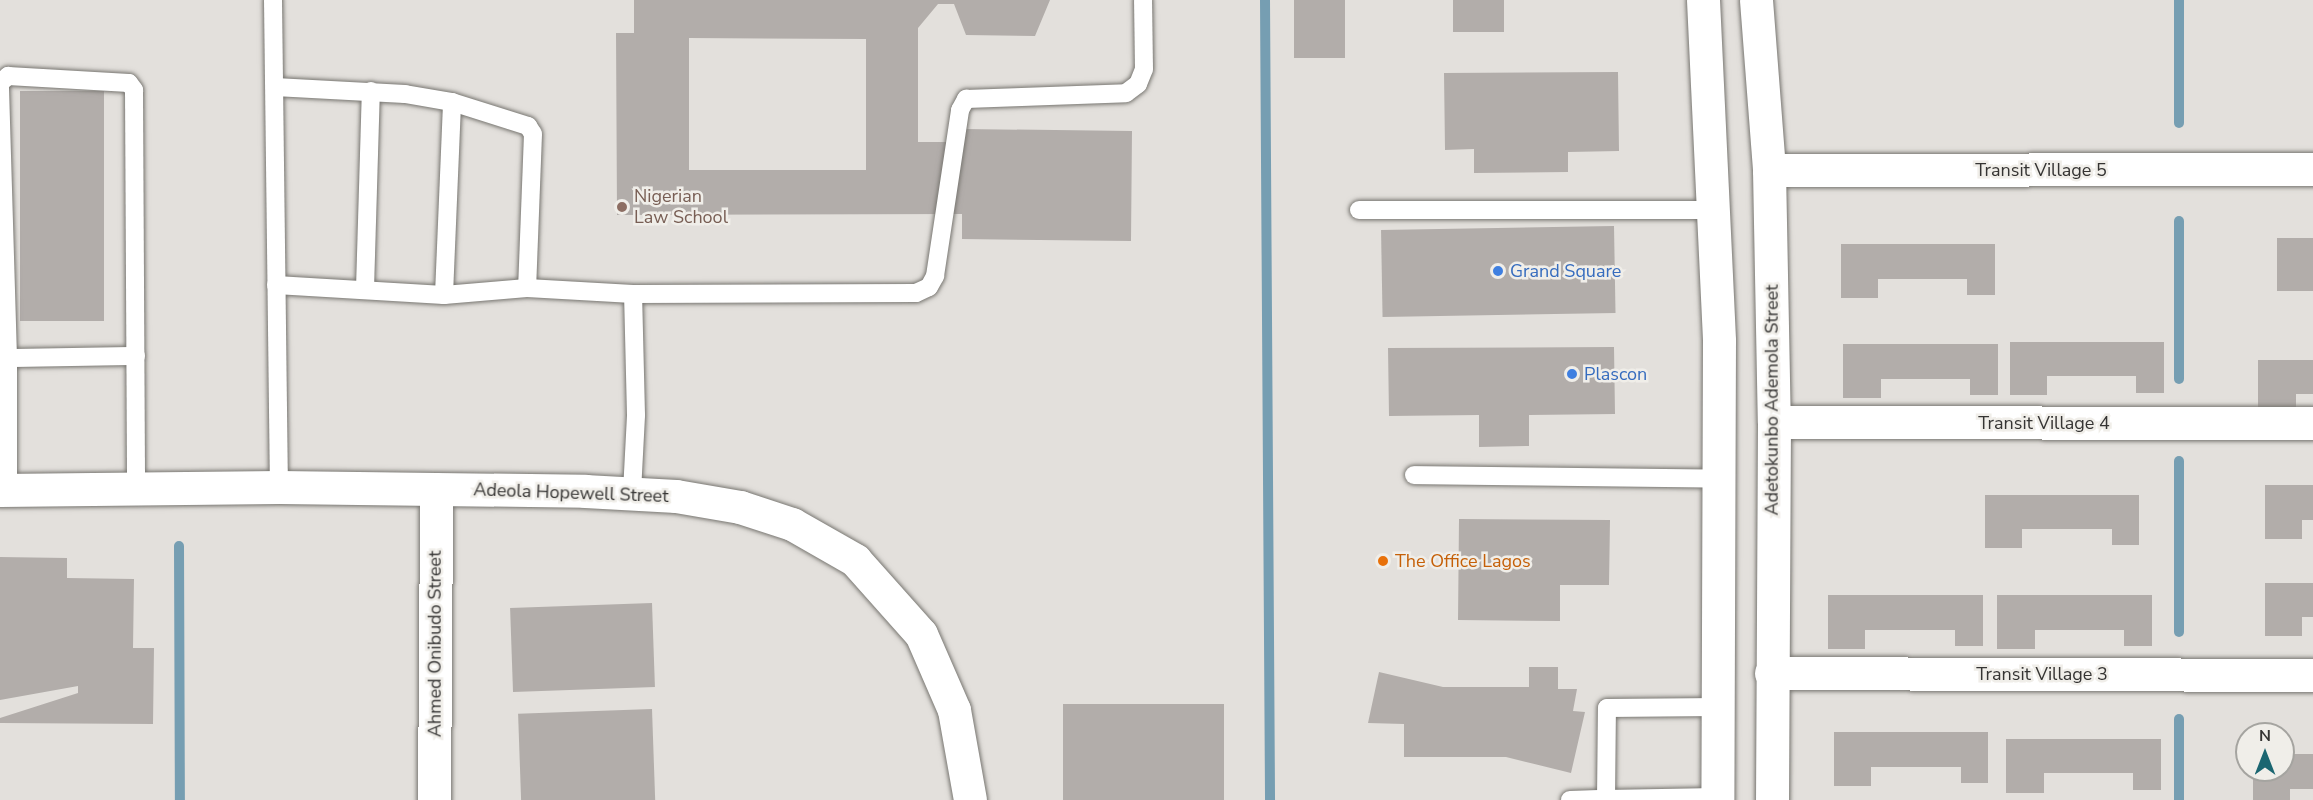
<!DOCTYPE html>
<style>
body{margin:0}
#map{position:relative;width:2313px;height:800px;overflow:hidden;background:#e3e0dc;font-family:"Nunito Sans",sans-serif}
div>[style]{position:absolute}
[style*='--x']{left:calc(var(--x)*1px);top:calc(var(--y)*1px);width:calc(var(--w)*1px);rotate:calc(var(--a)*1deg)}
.stream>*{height:10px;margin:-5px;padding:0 5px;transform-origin:5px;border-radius:5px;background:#769eb2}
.building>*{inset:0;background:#b2adaa;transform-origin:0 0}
.roads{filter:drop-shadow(0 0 2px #787671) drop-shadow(0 0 2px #787671)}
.lane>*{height:18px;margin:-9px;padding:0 9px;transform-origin:9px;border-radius:9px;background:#fff}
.street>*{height:33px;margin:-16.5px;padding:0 16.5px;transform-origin:16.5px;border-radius:16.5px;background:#fff}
.secondary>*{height:33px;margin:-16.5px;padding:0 16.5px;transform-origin:16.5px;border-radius:16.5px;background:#fff}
.dots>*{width:16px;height:16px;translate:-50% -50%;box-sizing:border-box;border:3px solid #f0eee9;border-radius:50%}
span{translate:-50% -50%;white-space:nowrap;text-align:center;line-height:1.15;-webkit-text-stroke:5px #f0eee9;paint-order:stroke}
.street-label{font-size:18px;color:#353433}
.education-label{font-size:18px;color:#785e54}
.left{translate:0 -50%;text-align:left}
.shop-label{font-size:18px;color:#366cbe}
.food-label{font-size:18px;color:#c56008}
.north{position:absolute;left:2235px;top:722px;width:60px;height:60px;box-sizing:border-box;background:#f0eee9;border:2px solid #a5a4a0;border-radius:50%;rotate:0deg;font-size:16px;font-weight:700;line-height:24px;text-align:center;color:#353433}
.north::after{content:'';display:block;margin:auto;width:21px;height:27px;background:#1b6671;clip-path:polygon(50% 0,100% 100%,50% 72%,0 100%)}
</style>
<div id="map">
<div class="stream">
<i style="--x:1265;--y:0;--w:800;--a:89.64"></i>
<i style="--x:2179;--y:0;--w:123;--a:90"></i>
<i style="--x:2179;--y:221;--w:158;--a:90"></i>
<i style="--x:2179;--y:461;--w:171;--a:90"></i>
<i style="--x:179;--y:546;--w:254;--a:89.8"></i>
<i style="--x:2179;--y:719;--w:81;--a:90"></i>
</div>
<div class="building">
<i style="clip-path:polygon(evenodd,634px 0,1050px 0,1035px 36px,966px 35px,954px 4px,938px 4px,918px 28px,918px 142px,963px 142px,964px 129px,1132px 131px,1131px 241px,962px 239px,962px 214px,617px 215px,616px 33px,634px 33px,634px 0,689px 38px,866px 39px,866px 170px,689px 170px,689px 38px)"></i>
<i style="left:1294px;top:0;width:51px;height:58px"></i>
<i style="left:1453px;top:0;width:51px;height:32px"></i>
<i style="clip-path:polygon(1618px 72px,1619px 151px,1568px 152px,1568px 172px,1474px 173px,1474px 149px,1445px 150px,1444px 73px)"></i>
<i style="left:20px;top:91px;width:84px;height:230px"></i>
<i style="left:1614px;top:226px;width:87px;height:233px;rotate:89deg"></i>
<i style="left:2277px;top:238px;width:36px;height:53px"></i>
<i style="clip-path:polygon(1841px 244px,1995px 244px,1995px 295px,1967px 295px,1967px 279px,1878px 279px,1878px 298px,1841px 298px)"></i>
<i style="clip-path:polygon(2010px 342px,2164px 342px,2164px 393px,2136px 393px,2136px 376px,2047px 376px,2047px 395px,2010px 395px)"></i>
<i style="clip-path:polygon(1843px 344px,1998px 344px,1998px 395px,1970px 395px,1970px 379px,1881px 379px,1881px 398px,1843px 398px)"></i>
<i style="clip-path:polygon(1614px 347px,1615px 414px,1529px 415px,1529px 446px,1479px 447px,1479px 415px,1389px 416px,1388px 348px)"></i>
<i style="clip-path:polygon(2258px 360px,2313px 360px,2313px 394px,2296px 394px,2296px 413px,2258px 413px)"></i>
<i style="clip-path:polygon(2265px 485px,2313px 485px,2313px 520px,2302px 520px,2302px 539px,2265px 539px)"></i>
<i style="clip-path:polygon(1985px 495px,2139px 495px,2139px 545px,2112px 545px,2112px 529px,2022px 529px,2022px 548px,1985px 548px)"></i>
<i style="clip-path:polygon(1459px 519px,1610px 520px,1609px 585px,1560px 585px,1560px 621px,1458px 620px)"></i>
<i style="clip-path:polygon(0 557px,67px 558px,67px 578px,134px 579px,133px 648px,154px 648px,153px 724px,0 723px,0 718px,78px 693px,78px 686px,0 700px)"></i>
<i style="clip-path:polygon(2265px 583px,2313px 583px,2313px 617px,2302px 617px,2302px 636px,2265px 636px)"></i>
<i style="clip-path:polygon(1828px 595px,1983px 595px,1983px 646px,1955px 646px,1955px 630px,1865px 630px,1865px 649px,1828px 649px)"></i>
<i style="clip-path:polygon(1997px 595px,2152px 595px,2152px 646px,2124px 646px,2124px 630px,2035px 630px,2035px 649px,1997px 649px)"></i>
<i style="left:652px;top:603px;width:84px;height:142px;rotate:88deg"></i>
<i style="clip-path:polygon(1529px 667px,1558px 667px,1558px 689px,1577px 689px,1573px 711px,1585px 712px,1571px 773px,1506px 757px,1404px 757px,1404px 724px,1368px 723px,1379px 672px,1443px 687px,1529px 687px)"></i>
<i style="left:1063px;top:704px;width:161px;height:96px"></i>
<i style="left:652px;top:709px;width:91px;height:134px;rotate:88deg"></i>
<i style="clip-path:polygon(1834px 732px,1988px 732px,1988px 783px,1961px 783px,1961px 767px,1871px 767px,1871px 786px,1834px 786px)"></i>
<i style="clip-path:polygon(2006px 739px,2161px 739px,2161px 790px,2133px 790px,2133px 773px,2044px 773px,2044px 793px,2006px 793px)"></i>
<i style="clip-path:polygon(2283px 754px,2313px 754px,2313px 789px,2290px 789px,2290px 800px,2253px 800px,2253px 770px,2283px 770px)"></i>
</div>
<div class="roads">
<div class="lane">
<i style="--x:273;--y:0;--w:487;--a:89.3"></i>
<i style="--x:275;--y:87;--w:130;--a:3.1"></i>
<i style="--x:405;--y:94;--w:48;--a:9.7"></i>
<i style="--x:452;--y:102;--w:80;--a:17.5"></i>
<i style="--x:528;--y:126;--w:9;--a:58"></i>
<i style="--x:533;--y:134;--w:154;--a:92.2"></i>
<i style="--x:1359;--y:210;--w:355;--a:0"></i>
<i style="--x:276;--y:285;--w:168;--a:3.4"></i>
<i style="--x:444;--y:295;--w:83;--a:-4.8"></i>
<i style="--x:527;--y:288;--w:106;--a:3.2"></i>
<i style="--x:633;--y:294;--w:283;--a:-0.2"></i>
<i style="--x:916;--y:293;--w:14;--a:-25"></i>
<i style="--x:929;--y:287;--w:13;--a:-61"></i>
<i style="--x:935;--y:276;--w:168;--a:-81.4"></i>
<i style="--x:960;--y:110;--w:13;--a:-61"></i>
<i style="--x:966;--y:99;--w:160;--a:-2.1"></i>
<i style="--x:1126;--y:93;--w:15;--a:-37"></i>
<i style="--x:1138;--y:84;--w:16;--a:-68"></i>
<i style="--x:1144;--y:69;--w:69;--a:-90.8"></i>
<i style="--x:365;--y:289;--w:198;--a:-88.3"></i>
<i style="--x:444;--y:295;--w:193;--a:-87.6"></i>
<i style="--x:8;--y:358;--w:275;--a:-91.7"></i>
<i style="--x:0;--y:83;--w:11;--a:-41"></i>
<i style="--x:8;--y:76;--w:121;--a:3.3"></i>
<i style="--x:129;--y:83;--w:9;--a:54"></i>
<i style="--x:134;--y:90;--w:399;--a:89.7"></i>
<i style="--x:1414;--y:475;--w:306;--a:0.7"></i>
<i style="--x:8;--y:489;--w:131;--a:-90"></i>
<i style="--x:8;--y:358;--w:128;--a:-0.9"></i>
<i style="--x:632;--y:492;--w:77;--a:-87"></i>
<i style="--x:636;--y:415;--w:121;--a:-91.4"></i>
<i style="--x:1606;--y:799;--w:111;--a:-1"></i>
<i style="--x:1570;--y:800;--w:36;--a:-2"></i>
<i style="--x:1606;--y:799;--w:91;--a:-89.4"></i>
<i style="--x:1607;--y:708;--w:111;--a:-0.5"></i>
</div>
<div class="street">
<i style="--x:1769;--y:170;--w:544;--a:-0.11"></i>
<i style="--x:1774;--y:422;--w:539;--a:0.11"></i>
<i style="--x:1771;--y:673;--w:542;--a:0.21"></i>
<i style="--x:434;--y:800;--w:311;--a:-89.6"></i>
</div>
<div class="secondary">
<i style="--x:1703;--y:0;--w:341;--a:87.3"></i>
<i style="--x:1719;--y:341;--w:459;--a:90.2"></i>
<i style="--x:1756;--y:0;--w:170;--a:85.6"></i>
<i style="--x:1769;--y:170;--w:252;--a:88.9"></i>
<i style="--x:1774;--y:422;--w:378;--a:90.3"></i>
<i style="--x:0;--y:490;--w:279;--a:-0.6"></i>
<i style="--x:279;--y:487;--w:306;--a:0.7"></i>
<i style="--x:585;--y:491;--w:91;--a:3.1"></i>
<i style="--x:676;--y:496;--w:65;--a:9.8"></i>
<i style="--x:740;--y:507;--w:55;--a:18.1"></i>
<i style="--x:792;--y:524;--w:73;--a:29.7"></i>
<i style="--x:855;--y:560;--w:99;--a:48.3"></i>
<i style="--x:921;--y:634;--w:83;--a:66.5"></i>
<i style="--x:954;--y:710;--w:91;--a:79.9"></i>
</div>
</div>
<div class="dots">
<i style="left:622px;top:207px;background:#8d6e63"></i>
<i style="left:1498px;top:271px;background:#3f7fe0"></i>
<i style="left:1572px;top:374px;background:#3f7fe0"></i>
<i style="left:1383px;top:561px;background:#e8710a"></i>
</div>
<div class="street-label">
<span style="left:2041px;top:170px">Transit Village 5</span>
<span style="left:1772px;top:400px;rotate:-90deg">Adetokunbo Ademola Street</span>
<span style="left:2044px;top:423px">Transit Village 4</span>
<span style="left:571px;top:493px;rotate:2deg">Adeola Hopewell Street</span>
<span style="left:435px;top:644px;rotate:-90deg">Ahmed Onibudo Street</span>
<span style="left:2042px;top:674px">Transit Village 3</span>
</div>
<div class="education-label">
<span class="left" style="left:634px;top:207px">Nigerian<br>Law School</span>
</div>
<div class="shop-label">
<span class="left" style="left:1510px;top:271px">Grand Square</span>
<span class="left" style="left:1584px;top:374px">Plascon</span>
</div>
<div class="food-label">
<span class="left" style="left:1395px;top:561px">The Office Lagos</span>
</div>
<div class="north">N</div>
</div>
